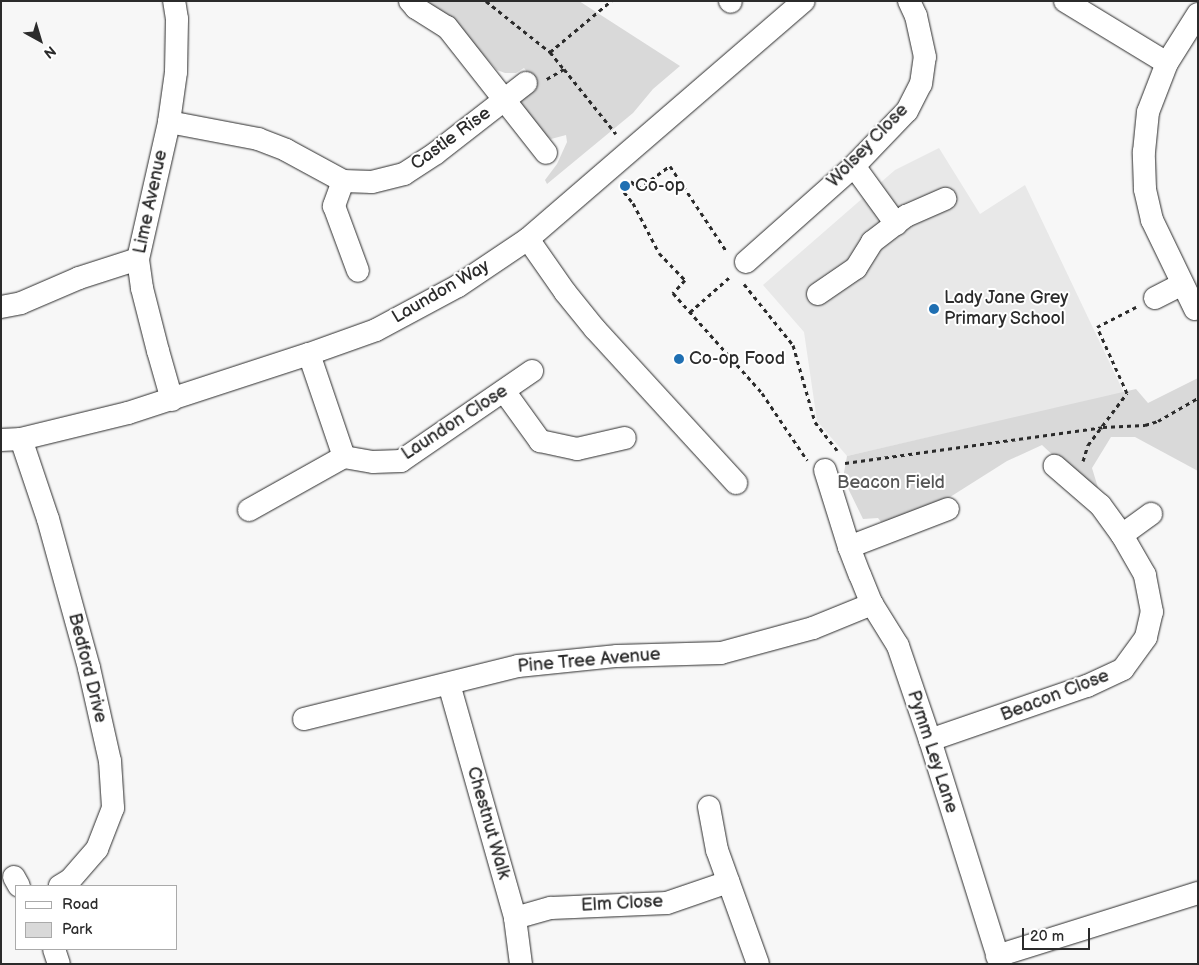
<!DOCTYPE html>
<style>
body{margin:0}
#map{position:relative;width:1199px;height:965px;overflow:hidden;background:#f7f7f7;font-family:"Balsamiq Sans",sans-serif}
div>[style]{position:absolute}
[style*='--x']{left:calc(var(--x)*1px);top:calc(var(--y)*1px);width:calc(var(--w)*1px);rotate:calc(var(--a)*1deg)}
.built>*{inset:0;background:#e8e8e8}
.green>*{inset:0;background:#d9d9d9}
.path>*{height:3px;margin-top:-1.5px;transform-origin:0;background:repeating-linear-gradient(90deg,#2b2b2b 0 4px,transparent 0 8px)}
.roads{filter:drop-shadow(0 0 1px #2b2b2b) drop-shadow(0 0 1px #2b2b2b)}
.minor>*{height:22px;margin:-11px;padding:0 11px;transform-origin:11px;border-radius:11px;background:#fff}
.dots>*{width:14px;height:14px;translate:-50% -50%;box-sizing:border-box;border:2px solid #fff;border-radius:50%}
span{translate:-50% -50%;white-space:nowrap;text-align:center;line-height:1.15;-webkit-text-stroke:4px #fff;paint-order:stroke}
.street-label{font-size:18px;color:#2b2b2b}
.poi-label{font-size:18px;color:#2b2b2b}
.left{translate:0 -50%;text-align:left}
.park-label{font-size:18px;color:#565656}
.frame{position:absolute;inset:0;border:2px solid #2b2b2b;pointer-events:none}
.legend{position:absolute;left:15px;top:885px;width:162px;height:65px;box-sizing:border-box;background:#fff;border:1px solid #aaa;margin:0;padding:6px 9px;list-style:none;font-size:15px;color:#2b2b2b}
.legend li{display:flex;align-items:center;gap:10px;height:25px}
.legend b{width:25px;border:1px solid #aaa}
.north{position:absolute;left:15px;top:15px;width:50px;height:50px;-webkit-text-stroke:4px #fff;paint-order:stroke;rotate:141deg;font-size:14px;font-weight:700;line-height:20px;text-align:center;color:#2b2b2b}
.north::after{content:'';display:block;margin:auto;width:18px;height:22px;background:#2b2b2b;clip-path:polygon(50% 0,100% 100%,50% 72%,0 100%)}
.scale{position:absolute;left:1022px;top:928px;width:68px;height:22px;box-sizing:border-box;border:2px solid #2b2b2b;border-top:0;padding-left:6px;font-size:15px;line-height:18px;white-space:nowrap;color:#2b2b2b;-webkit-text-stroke:4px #fff;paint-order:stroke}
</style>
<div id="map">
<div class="built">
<i style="clip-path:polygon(939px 148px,980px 214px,1025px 185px,1124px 393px,847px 456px,817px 421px,804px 332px,763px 285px,895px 170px)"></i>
</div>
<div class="green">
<i style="clip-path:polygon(419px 1px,579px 1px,680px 66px,653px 89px,633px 113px,547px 184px,545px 180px,557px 164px,567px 142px,566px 135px,551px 139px,541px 131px,519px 104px,536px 83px,524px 68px,516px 73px,505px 73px,497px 70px,453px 21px)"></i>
<i style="clip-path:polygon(1198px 378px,1198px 471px,1135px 437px,1111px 437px,1092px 468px,1099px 491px,1094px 494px,1042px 445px,1007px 461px,939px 504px,912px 515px,881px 522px,878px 518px,863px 519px,843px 478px,847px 456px,1136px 389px,1148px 403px)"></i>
</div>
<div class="path">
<i style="--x:486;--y:1;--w:82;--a:38.6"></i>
<i style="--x:550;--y:52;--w:22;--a:51"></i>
<i style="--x:564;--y:69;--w:20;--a:150"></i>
<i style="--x:550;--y:52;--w:80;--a:-39.9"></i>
<i style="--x:564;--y:69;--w:83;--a:51.3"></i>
<i style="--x:633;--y:181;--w:14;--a:129"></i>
<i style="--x:624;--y:192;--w:14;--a:51"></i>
<i style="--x:633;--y:203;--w:56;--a:62.5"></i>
<i style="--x:659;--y:253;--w:37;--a:46"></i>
<i style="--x:685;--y:280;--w:18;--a:133"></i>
<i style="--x:673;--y:293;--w:134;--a:48.3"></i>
<i style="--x:762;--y:393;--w:81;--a:56.1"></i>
<i style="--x:632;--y:182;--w:9;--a:49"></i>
<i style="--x:638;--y:189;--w:39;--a:-36"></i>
<i style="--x:670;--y:166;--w:103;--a:56.5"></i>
<i style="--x:744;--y:284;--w:78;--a:51.2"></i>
<i style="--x:793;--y:345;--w:80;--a:74.1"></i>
<i style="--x:815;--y:422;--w:36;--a:52"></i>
<i style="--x:690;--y:312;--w:55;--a:-41.3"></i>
<i style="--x:1083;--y:461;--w:17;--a:-73"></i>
<i style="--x:1088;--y:445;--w:65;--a:-53.1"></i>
<i style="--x:1127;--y:393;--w:72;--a:-114.4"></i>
<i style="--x:1097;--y:327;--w:44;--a:-27.1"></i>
<i style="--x:845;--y:463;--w:260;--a:-7.9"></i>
<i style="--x:1103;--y:427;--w:42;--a:-2.7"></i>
<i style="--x:1145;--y:425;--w:14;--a:-17"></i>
<i style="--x:1158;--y:421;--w:46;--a:-29.9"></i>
</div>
<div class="roads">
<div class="minor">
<i style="--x:410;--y:1;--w:9;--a:49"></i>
<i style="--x:416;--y:8;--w:36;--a:32"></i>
<i style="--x:447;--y:27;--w:160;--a:51.8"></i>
<i style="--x:730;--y:1;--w:1;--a:45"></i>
<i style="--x:1065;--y:1;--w:119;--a:31.3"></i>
<i style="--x:169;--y:122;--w:91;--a:10.8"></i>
<i style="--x:258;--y:139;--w:30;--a:21"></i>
<i style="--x:286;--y:150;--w:65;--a:28.5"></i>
<i style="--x:343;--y:181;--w:29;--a:2"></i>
<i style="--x:372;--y:182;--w:33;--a:-14"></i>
<i style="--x:404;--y:174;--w:38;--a:-33"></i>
<i style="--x:436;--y:153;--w:114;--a:-37.9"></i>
<i style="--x:854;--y:166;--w:72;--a:54.1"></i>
<i style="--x:343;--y:181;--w:27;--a:110"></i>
<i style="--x:334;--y:206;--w:69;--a:69.7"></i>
<i style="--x:528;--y:239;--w:65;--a:55.1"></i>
<i style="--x:565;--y:292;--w:48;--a:51"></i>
<i style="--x:595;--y:329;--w:209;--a:47.5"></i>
<i style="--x:746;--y:262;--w:144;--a:-41.6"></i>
<i style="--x:854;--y:166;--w:76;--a:-46.1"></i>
<i style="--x:907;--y:111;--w:30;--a:-63"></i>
<i style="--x:921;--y:84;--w:27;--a:-82"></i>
<i style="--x:925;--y:57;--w:42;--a:-102.4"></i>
<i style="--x:916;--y:16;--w:17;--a:-115"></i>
<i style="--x:818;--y:294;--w:46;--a:-34.4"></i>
<i style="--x:856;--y:268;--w:31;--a:-58"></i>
<i style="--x:872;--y:242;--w:43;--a:-37.4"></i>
<i style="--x:906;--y:216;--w:43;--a:-23.6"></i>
<i style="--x:1155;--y:298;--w:30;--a:-27"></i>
<i style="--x:1;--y:307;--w:20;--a:-11"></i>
<i style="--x:21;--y:303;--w:63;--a:-23.3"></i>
<i style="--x:79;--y:278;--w:62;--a:-17.9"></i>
<i style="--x:1195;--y:309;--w:99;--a:-115.8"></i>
<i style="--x:1152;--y:220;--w:32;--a:-103"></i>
<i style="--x:1145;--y:189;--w:37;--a:-92"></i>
<i style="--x:1144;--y:152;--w:40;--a:-84.3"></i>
<i style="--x:1148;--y:112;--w:53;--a:-68.8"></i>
<i style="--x:1167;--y:63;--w:58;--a:-57.7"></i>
<i style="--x:309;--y:354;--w:109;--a:71.2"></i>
<i style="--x:344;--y:457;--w:29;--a:10"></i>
<i style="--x:373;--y:462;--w:28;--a:-2"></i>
<i style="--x:401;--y:461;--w:159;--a:-34.5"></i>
<i style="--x:504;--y:391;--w:62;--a:54.2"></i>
<i style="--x:540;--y:441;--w:38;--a:12"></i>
<i style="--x:577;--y:449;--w:49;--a:-12.9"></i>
<i style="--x:172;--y:400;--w:51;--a:-105.9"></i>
<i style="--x:158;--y:351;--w:65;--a:-104.3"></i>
<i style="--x:142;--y:288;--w:29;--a:-98"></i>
<i style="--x:138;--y:259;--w:140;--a:-77.2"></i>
<i style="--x:169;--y:122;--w:50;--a:-82"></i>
<i style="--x:176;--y:72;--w:53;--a:-88.9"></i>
<i style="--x:177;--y:19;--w:18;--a:-99"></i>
<i style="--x:21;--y:439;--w:84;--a:71.4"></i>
<i style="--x:48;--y:519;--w:155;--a:74.6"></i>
<i style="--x:89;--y:668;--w:95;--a:77.3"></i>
<i style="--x:110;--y:761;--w:47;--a:86.3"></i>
<i style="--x:113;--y:808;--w:44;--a:111.3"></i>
<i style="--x:97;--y:849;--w:41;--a:131.1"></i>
<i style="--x:70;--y:880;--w:12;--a:149"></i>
<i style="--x:1;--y:440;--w:20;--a:-3"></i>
<i style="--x:21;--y:439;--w:110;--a:-13.7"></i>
<i style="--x:128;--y:413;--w:190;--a:-18.1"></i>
<i style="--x:309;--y:354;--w:71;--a:-19.7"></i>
<i style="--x:376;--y:330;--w:93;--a:-28.2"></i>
<i style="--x:458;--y:286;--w:84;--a:-33.9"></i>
<i style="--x:528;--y:239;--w:364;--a:-40.8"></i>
<i style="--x:825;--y:470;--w:81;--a:72.7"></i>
<i style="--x:849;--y:547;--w:30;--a:69"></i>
<i style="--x:860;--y:575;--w:31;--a:68"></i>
<i style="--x:872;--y:604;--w:49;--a:58.2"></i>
<i style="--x:898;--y:646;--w:99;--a:71.2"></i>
<i style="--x:930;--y:740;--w:235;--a:72.6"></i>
<i style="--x:249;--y:510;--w:109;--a:-29.2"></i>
<i style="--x:1122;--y:535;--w:36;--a:-36"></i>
<i style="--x:849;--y:547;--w:106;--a:-21"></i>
<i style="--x:449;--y:684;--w:243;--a:74.2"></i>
<i style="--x:515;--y:918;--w:46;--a:82.6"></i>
<i style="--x:304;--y:719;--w:220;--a:-13.9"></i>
<i style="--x:518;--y:666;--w:100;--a:-5.8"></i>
<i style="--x:617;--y:656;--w:104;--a:-1.7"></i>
<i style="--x:721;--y:653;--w:95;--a:-15.2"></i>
<i style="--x:813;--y:628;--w:64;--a:-22.1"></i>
<i style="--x:930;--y:740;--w:166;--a:-19"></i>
<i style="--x:1087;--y:686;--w:40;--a:-25"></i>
<i style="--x:1123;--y:669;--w:39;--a:-54"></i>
<i style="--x:1146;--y:637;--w:26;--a:-77"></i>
<i style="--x:1152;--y:612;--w:38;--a:-101"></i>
<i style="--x:1145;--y:575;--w:46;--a:-119.9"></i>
<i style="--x:1122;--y:535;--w:37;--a:-126"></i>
<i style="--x:1100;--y:505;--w:60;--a:-139.1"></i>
<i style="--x:709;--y:807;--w:44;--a:79.5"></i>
<i style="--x:717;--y:850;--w:121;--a:70.2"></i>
<i style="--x:14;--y:877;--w:10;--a:61"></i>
<i style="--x:515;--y:918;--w:37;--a:-16"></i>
<i style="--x:551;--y:908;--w:116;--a:-2.5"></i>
<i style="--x:667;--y:903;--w:65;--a:-19"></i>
<i style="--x:54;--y:949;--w:16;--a:72"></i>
<i style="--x:997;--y:956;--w:211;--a:-17.4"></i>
</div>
</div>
<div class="dots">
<i style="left:625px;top:186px;background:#1f6fb2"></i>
<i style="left:934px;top:309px;background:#1f6fb2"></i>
<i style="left:679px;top:359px;background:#1f6fb2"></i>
</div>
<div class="street-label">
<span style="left:451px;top:139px;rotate:-36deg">Castle Rise</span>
<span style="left:868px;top:146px;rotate:-46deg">Wolsey Close</span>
<span style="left:151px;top:202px;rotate:-78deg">Lime Avenue</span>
<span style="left:441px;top:292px;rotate:-30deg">Laundon Way</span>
<span style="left:455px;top:423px;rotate:-33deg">Laundon Close</span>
<span style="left:589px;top:661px;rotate:-5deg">Pine Tree Avenue</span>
<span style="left:87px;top:668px;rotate:76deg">Bedford Drive</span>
<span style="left:1055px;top:696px;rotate:-21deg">Beacon Close</span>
<span style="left:932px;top:752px;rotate:72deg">Pymm Ley Lane</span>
<span style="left:488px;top:823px;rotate:74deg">Chestnut Walk</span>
<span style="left:622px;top:904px;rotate:-3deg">Elm Close</span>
</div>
<div class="poi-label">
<span class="left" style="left:635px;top:186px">Co-op</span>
<span class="left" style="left:944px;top:309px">Lady Jane Grey<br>Primary School</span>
<span class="left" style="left:689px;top:359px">Co-op Food</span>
</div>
<div class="park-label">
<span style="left:891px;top:483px">Beacon Field</span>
</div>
<div class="frame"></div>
<ul class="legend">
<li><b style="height:6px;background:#fff"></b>Road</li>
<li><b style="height:14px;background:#d9d9d9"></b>Park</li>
</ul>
<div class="north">N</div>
<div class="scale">20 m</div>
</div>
